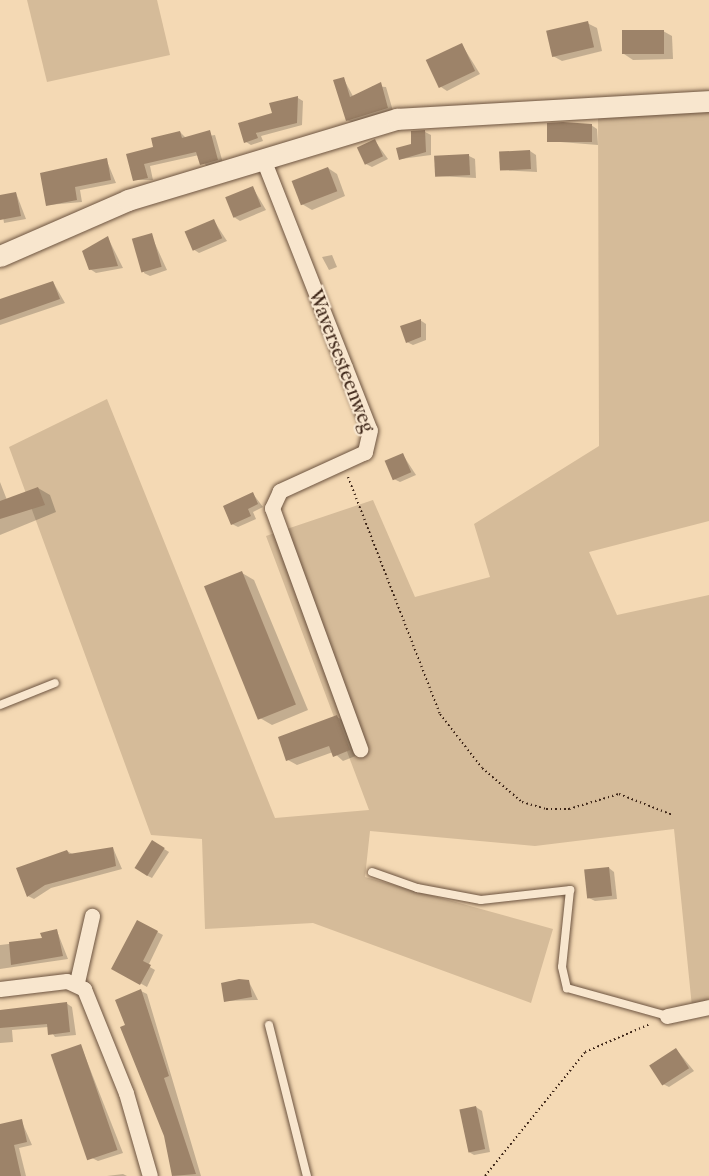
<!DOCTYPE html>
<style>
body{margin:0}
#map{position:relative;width:709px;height:1176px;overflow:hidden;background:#f4d9b4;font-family:"Libre Caslon Text",serif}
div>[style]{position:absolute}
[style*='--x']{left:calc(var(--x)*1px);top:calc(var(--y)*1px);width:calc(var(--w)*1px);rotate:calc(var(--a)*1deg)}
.green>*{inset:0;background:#d5bb99}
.shadow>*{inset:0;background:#0003}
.building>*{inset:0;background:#9d8369;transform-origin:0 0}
.path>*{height:2px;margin-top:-1px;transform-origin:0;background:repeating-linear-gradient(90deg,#3e2618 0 1.5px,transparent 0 4.5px)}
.roads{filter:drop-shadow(0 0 2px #6c533f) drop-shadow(0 0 2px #6c533f)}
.lane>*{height:8px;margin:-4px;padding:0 4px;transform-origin:4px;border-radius:4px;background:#f8e6ce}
.street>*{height:15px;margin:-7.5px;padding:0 7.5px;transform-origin:7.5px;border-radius:7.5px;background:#f8e6ce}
.secondary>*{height:21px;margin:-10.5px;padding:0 10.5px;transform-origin:10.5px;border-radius:10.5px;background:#f8e6ce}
span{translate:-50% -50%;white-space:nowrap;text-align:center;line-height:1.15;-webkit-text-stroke:4.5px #f8e6ce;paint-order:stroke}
.street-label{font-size:18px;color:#3e2618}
</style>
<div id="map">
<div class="green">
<i style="clip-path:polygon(27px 0,157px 0,170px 55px,47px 82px)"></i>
<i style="clip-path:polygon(709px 111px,709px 521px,589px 552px,617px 615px,709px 595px,709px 999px,692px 1007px,674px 829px,535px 846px,370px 831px,365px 877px,553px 929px,531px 1003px,313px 923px,205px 929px,202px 839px,151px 835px,9px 447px,107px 399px,275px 818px,369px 810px,266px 536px,373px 500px,415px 597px,490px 577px,474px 524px,599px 446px,598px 115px)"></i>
</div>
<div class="shadow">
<i style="clip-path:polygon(587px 23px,597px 28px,602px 51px,562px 61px,553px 56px)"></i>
<i style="clip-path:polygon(663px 31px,672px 36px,673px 59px,633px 60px,624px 54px)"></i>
<i style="clip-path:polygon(462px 45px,480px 74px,447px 91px,441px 87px)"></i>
<i style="clip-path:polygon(343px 78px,354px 98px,373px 92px,372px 86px,386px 87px,393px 111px,353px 123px,347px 120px)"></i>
<i style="clip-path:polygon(298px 98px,303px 101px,302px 125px,261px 136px,263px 141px,251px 145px,246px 142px)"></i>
<i style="clip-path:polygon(591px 125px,597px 129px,598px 145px,548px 141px)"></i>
<i style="clip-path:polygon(180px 132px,187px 139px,215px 135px,223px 163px,207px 167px,199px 155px,150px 166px,153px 180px,134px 180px,128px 155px,155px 148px)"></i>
<i style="clip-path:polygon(425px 132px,431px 135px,431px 155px,401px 159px)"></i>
<i style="clip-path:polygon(375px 141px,388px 159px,372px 167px,366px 164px)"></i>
<i style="clip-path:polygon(530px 151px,536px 155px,537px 172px,501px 170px)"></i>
<i style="clip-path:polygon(469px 156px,475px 159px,476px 178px,437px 176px)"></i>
<i style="clip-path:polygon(106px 159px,116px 183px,80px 190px,82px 202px,48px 205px)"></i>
<i style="clip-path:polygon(328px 168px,337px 174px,345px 196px,312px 210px,302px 204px)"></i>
<i style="clip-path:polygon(253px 188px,266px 210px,240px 221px,234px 217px)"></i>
<i style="clip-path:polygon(16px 193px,26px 219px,4px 223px,0 196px)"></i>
<i style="clip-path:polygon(214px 221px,227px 241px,199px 253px,193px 249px)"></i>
<i style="clip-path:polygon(151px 235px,167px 270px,150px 276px,144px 273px)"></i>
<i style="clip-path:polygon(108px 238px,123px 268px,96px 273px,90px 269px)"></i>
<i style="clip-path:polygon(332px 255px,337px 267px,329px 270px,322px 257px)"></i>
<i style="clip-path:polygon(53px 282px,65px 303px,0 325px,0 301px)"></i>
<i style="clip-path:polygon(420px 320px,426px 324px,426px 340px,413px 345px,407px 342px)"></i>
<i style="clip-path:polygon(403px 455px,416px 475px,400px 482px,394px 479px)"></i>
<i style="clip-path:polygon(0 482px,7px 500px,38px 488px,50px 495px,56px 512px,0 535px)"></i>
<i style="clip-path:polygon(253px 494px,263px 507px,253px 512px,256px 519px,238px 527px,232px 524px)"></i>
<i style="clip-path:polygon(242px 573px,254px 580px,308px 710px,272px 725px,260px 718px)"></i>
<i style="clip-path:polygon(337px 717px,346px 722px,358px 755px,343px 761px,333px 752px,297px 765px,288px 760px)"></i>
<i style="clip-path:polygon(153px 842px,169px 852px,152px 878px,146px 875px)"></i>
<i style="clip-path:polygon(113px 848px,122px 869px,51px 888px,34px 899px,28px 896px,67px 851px,74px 855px)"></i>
<i style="clip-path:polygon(609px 868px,614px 872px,617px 899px,595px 901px,589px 898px)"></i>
<i style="clip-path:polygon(138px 922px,163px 935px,148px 966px,155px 970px,147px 987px,113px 968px)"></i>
<i style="clip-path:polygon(57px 931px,68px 959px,0 969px,0 945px,43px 940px)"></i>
<i style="clip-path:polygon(249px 982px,258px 1000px,225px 1001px)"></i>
<i style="clip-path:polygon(141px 991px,147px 994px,201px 1176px,174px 1176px,166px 1135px,127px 1026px)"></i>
<i style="clip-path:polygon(66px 1003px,72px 1007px,76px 1035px,55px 1037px,48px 1027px,12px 1030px,13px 1042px,0 1043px,0 1011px)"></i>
<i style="clip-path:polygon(81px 1046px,123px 1153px,98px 1161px,92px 1158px)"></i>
<i style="clip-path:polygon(676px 1049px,694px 1071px,669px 1087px,663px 1084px)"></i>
<i style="clip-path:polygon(476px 1107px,482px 1111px,490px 1152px,474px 1155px,469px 1152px)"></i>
<i style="clip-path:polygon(21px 1120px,32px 1145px,19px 1148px,26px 1176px,0 1176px,0 1125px)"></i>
<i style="clip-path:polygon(123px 1174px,127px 1176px,107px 1176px)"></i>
</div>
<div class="building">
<i style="left:588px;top:21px;width:27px;height:43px;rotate:77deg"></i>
<i style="left:664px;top:30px;width:24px;height:42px;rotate:90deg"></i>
<i style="left:462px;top:43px;width:31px;height:40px;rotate:65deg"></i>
<i style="clip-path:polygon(344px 77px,350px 97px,381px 82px,388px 108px,346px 121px,333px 80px)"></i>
<i style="clip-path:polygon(298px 96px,297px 123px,256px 133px,258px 138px,244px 143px,238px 123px,272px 113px,269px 103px)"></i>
<i style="clip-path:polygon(563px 122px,592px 124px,592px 142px,547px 142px,547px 123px)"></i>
<i style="clip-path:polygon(210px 130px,218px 160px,200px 165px,196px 152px,144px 164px,148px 178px,133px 181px,126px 154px,153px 147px,151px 138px,180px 131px,182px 138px)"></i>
<i style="clip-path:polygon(425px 130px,426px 152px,399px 160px,396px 148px,411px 144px,411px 131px)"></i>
<i style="left:375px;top:139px;width:19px;height:20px;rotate:65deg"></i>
<i style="left:530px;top:150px;width:19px;height:31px;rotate:87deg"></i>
<i style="left:469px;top:154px;width:21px;height:35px;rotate:87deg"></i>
<i style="clip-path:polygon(107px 158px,111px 180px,75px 187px,77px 200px,46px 206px,40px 173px)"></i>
<i style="left:328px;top:167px;width:26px;height:39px;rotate:69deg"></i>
<i style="left:253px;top:186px;width:22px;height:30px;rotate:68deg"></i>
<i style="clip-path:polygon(16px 192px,21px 216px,0 220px,0 195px)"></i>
<i style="left:214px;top:219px;width:21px;height:32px;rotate:67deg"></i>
<i style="left:152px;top:233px;width:35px;height:21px;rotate:74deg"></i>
<i style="clip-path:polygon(108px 236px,118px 266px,89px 270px,82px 251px)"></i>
<i style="clip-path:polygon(53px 281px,60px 299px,0 320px,0 299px)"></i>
<i style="clip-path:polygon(421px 319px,421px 337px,406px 343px,400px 326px)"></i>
<i style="left:403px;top:453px;width:21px;height:20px;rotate:67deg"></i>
<i style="clip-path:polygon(38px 487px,45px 505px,0 519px,0 501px)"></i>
<i style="clip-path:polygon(253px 492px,258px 504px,248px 509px,251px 516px,231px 525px,223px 506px)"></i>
<i style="left:242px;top:571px;width:144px;height:41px;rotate:68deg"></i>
<i style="clip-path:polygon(337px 715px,350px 750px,333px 757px,329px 746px,286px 761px,278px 737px)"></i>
<i style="left:152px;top:840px;width:15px;height:33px;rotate:32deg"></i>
<i style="clip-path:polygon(113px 847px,116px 866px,45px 885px,27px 897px,16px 868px,67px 850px,69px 854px)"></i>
<i style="left:609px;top:867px;width:29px;height:25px;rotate:84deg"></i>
<i style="clip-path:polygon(137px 920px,158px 931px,143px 961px,151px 965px,140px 985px,111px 969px)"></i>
<i style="clip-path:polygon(57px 929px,63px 956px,11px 965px,9px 942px,42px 938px,40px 933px)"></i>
<i style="clip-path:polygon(239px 979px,249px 980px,252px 997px,224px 1002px,221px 983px)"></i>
<i style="clip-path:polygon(141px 989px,169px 1076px,164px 1078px,196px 1174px,172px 1176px,164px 1136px,120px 1027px,125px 1025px,115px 1000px)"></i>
<i style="clip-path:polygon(67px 1002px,70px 1032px,48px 1035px,47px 1024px,0 1028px,0 1010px)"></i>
<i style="left:81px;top:1044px;width:112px;height:32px;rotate:71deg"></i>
<i style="left:676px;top:1048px;width:24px;height:32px;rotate:57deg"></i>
<i style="left:476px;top:1106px;width:44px;height:17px;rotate:78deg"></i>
<i style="clip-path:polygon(22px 1119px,27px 1142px,14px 1145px,21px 1176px,0 1176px,0 1124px)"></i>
</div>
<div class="path">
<i style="--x:348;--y:477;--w:254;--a:68.8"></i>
<i style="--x:440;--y:714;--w:68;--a:52.1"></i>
<i style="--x:482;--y:768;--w:52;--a:40.4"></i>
<i style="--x:522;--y:802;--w:25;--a:16"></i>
<i style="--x:546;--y:809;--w:23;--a:0"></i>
<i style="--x:569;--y:809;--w:52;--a:-16.7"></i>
<i style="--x:619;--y:794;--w:58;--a:21.3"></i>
<i style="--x:485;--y:1176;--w:159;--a:-51.1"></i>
<i style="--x:585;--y:1052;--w:71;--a:-23.3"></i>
</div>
<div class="roads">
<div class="lane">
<i style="--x:0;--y:705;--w:59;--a:-21.8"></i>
<i style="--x:372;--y:872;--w:48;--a:19.6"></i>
<i style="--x:417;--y:888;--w:65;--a:10.6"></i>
<i style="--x:481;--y:900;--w:90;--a:-6.4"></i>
<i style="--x:570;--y:890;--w:77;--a:95.9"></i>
<i style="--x:562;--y:967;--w:22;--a:77"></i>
<i style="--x:567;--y:988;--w:104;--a:15.6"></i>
<i style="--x:269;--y:1025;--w:156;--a:75.9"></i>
</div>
<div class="street">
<i style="--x:263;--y:159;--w:291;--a:68.5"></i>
<i style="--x:370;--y:430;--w:23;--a:103"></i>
<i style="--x:365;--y:452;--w:94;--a:155.4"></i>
<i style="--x:280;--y:491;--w:19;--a:115"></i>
<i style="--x:272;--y:508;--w:257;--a:69.9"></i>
<i style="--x:77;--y:982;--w:68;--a:-77.2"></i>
<i style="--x:0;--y:989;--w:67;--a:-6.8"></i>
<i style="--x:67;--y:981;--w:19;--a:25"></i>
<i style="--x:84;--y:989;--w:112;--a:68"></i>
<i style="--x:126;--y:1093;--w:86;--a:73.9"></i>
<i style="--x:667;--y:1016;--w:43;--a:-12.1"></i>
</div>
<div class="secondary">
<i style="--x:0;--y:256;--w:140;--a:-23.6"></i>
<i style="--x:128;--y:200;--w:281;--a:-16.8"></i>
<i style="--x:397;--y:119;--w:313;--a:-3.3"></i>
</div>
</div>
<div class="street-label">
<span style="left:341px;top:361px;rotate:69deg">Waversesteenweg</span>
</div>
</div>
